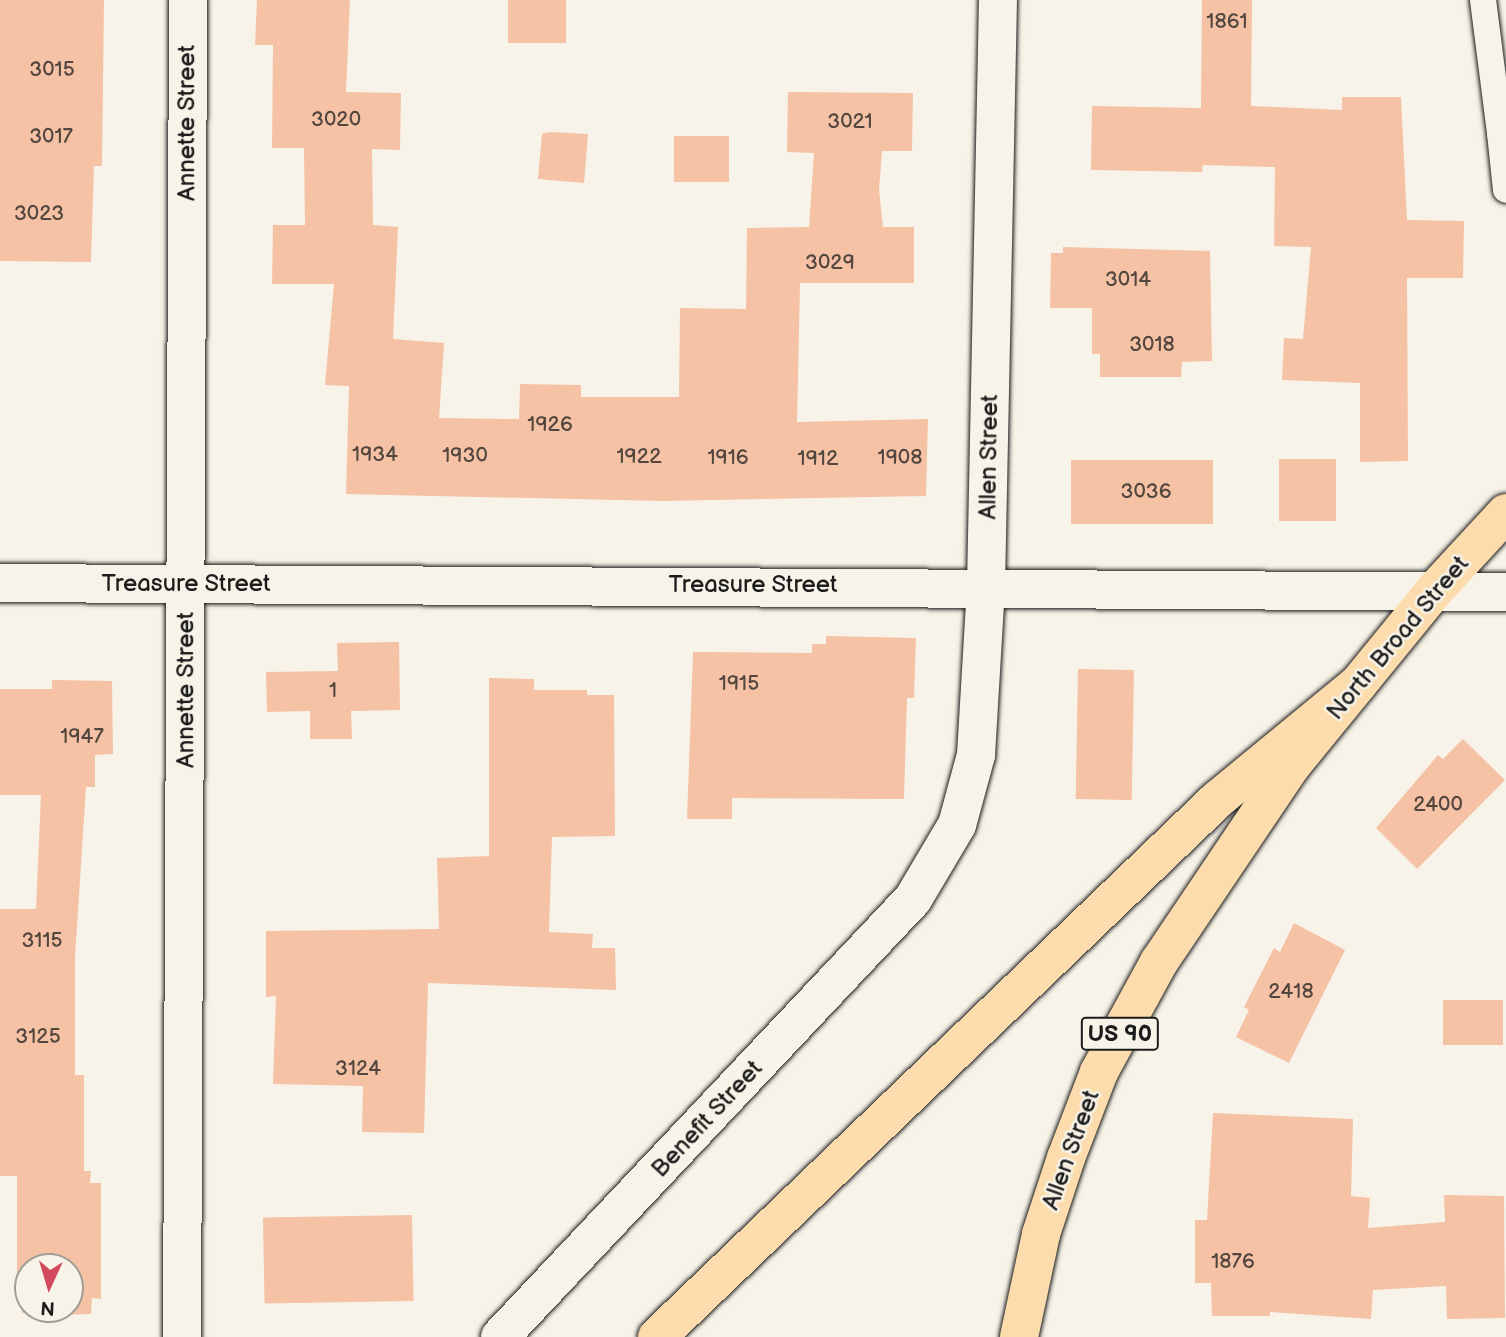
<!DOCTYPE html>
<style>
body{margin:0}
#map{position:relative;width:1506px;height:1337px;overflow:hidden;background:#f7f3e8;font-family:"Balsamiq Sans",sans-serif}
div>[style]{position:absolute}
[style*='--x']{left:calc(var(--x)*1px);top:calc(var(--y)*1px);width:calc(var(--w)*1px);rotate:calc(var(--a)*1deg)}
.building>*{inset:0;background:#f5c2a5;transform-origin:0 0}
.roads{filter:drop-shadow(0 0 2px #1c1c1c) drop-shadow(0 0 2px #1c1c1c)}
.service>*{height:26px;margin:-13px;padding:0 13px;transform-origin:13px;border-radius:13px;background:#f7f3e8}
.minor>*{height:38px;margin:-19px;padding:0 19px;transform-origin:19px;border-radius:19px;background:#f7f3e8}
.primary>*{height:38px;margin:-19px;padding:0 19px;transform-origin:19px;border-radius:19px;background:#fcdcac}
.motorway>*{height:38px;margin:-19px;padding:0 19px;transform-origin:19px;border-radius:19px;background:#fcdcac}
span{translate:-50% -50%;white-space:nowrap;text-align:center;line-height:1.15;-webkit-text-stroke:5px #f7f3e8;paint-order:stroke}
.number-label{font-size:21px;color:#52463e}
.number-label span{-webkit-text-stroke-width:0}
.shield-label span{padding:2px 5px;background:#f7f3e8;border:2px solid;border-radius:5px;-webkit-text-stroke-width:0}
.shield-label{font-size:23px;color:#1c1c1c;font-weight:700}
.street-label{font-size:24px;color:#1c1c1c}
.north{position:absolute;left:14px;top:1253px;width:70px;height:70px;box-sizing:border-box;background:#f7f3e8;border:2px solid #9f9d96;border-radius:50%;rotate:184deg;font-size:19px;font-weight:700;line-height:28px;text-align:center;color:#1c1c1c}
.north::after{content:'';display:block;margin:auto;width:24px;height:32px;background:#d1495b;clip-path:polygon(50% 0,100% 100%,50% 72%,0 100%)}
</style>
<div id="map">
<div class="building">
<i style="clip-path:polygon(0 0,104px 0,102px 166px,94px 166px,91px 262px,0 261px)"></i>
<i style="clip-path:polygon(257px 0,350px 0,346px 92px,401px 93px,400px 150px,372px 149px,373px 225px,398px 227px,393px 339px,444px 343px,439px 418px,519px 419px,520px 384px,581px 385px,581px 397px,679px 397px,680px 308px,746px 309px,747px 228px,809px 227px,814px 153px,787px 152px,788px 92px,913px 93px,912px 151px,882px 151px,879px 190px,883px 227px,914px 227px,914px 283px,800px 283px,797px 422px,928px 419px,926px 496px,662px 501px,346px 494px,349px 386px,325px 385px,334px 284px,272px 284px,273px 225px,305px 225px,304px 148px,272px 148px,273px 45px,255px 45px)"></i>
<i style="left:508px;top:0;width:58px;height:43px"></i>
<i style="clip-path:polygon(1202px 0,1252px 0,1251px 106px,1342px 110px,1342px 97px,1401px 97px,1407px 220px,1464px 221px,1463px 278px,1407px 278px,1408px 461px,1360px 462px,1360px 383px,1282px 380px,1284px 338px,1303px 339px,1311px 247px,1274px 246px,1275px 167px,1203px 165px,1202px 172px,1091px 170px,1092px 106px,1201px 108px)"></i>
<i style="clip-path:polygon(549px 132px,588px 134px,584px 183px,538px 179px,542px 134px)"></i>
<i style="left:674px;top:136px;width:55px;height:46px"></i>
<i style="clip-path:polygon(1063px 247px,1210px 251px,1212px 361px,1182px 362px,1181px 377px,1100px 377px,1100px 354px,1092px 354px,1092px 308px,1050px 308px,1051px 253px,1063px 253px)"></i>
<i style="left:1336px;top:459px;width:62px;height:57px;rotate:90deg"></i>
<i style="left:1071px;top:460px;width:142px;height:64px"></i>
<i style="clip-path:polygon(826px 636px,916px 638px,914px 698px,907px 698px,904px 799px,732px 798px,732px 819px,687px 819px,693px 652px,812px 653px,812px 644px,826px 644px)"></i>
<i style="clip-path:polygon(399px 642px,400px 710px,351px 711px,352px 739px,310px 739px,310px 711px,267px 712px,266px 672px,338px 671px,337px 643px)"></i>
<i style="left:1078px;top:669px;width:56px;height:130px;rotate:1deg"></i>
<i style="clip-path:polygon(489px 678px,534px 679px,534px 690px,587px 690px,587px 695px,614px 695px,615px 836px,552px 837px,549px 932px,593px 934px,592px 948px,615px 948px,616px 990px,428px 983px,424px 1133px,362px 1132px,363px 1086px,273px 1084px,276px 996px,266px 997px,266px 931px,439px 929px,437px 858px,489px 856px)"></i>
<i style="clip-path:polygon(evenodd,52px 680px,112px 681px,113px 754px,95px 755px,95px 787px,86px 787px,75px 957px,75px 1075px,84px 1075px,84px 1171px,91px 1171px,90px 1183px,101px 1183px,101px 1299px,92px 1298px,91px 1314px,59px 1315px,22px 1313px,22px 1299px,17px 1299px,17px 1176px,0 1176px,0 909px,36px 909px,41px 795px,0 795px,0 689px,52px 689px,52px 680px,28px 1267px,70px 1267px,70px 1309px,28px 1309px,28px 1267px)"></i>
<i style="clip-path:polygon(1463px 739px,1505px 780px,1417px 869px,1376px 828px,1438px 755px,1443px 759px)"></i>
<i style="clip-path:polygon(1294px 923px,1345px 950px,1289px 1063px,1236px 1037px,1249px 1010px,1244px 1007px,1274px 948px,1280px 952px)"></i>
<i style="left:1443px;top:1000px;width:60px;height:45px"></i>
<i style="clip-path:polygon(1213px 1113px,1353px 1119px,1351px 1196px,1370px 1198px,1368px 1228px,1445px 1222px,1444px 1195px,1504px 1196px,1505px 1318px,1447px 1319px,1446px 1286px,1373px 1290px,1371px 1319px,1270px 1312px,1270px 1316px,1212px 1316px,1211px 1283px,1195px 1283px,1195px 1220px,1207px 1220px)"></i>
<i style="left:412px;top:1215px;width:86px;height:149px;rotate:89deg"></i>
</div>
<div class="roads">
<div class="service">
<i style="--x:1483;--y:0;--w:134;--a:82.7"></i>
<i style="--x:1500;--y:133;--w:8;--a:45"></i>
<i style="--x:1500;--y:133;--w:57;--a:84"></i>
</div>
<div class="minor">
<i style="--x:0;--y:583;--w:1506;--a:0.34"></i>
<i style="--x:182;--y:1337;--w:1337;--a:-89.74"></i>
<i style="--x:500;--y:1337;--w:602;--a:-46.68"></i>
<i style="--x:913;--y:899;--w:86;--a:-59.3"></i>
<i style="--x:957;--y:825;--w:73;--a:-74.8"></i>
<i style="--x:976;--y:755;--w:169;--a:-86.6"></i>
<i style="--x:986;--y:586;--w:586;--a:-88.83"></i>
</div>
<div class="primary">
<i style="--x:1019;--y:1337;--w:105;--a:-77.9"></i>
<i style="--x:1041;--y:1234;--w:80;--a:-71.8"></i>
<i style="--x:1066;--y:1158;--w:92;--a:-69"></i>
<i style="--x:1099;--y:1072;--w:125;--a:-61.4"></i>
<i style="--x:1159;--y:962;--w:238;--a:-56"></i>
<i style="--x:1292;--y:765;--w:225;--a:-50.8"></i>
<i style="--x:1434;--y:591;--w:106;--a:-47.3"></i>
</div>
<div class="motorway">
<i style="--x:657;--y:1337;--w:777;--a:-43.8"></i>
<i style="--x:1218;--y:799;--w:181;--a:-39.4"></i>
</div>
</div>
<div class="number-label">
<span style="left:1227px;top:22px">1861</span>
<span style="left:52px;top:70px">3015</span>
<span style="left:336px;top:120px">3020</span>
<span style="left:850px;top:122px">3021</span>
<span style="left:51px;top:137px">3017</span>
<span style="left:39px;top:214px">3023</span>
<span style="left:830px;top:263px">3029</span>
<span style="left:1128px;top:280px">3014</span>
<span style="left:1152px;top:345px">3018</span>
<span style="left:550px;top:425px">1926</span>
<span style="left:375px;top:455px">1934</span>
<span style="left:465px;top:456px">1930</span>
<span style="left:639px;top:457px">1922</span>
<span style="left:728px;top:458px">1916</span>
<span style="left:900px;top:458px">1908</span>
<span style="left:818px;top:459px">1912</span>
<span style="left:1146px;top:492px">3036</span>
<span style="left:739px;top:684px">1915</span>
<span style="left:333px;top:691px">1</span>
<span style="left:82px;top:737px">1947</span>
<span style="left:1438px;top:805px">2400</span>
<span style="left:42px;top:941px">3115</span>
<span style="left:1291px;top:992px">2418</span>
<span style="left:38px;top:1037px">3125</span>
<span style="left:358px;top:1069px">3124</span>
<span style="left:1233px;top:1262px">1876</span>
</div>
<div class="shield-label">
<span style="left:1120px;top:1034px">US 90</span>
</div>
<div class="street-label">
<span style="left:187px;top:123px;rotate:-90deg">Annette Street</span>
<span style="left:989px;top:457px;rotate:-89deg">Allen Street</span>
<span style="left:186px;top:584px">Treasure Street</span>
<span style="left:753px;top:585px">Treasure Street</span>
<span style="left:1398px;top:638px;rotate:-50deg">North Broad Street</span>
<span style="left:186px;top:690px;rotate:-90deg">Annette Street</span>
<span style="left:707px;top:1119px;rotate:-47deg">Benefit Street</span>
<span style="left:1071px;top:1150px;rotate:-70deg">Allen Street</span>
</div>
<div class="north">N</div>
</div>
